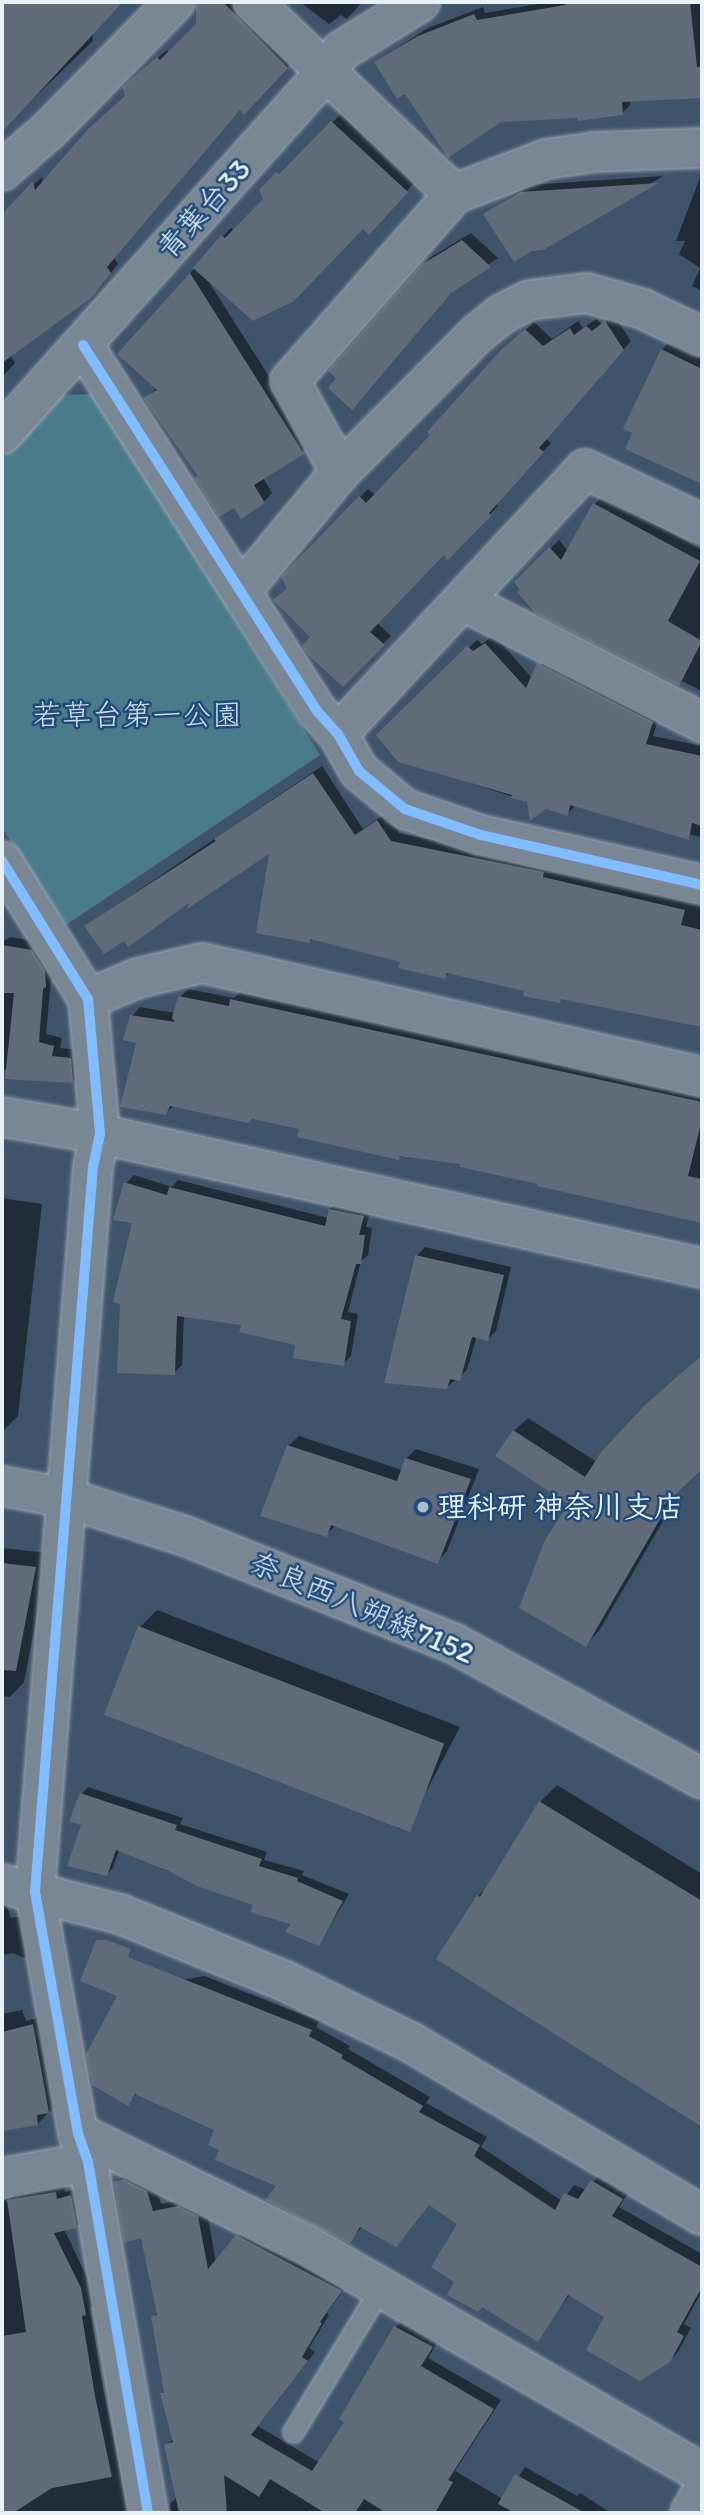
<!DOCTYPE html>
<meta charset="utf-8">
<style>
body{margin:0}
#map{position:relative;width:704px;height:2515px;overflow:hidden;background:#3f536b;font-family:Itim,"Klee One",sans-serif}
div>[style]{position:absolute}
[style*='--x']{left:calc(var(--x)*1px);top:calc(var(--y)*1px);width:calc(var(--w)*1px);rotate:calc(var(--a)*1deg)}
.green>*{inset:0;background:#497b8a}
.shadow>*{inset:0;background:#0007}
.building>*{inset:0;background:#616c7b;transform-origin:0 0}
.roads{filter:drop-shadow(0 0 2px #9fa9b6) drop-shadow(0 0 2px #9fa9b6)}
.service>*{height:19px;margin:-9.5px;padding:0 9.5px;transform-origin:9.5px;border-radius:9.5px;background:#798694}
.minor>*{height:38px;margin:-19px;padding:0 19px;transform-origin:19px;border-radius:19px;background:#798694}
.tertiary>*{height:38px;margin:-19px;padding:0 19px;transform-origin:19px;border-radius:19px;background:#798694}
.cycleway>*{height:10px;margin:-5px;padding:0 5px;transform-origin:5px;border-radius:5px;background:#80bcff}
.dots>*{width:19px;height:19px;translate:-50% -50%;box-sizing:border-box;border:4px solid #1f4a7a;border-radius:50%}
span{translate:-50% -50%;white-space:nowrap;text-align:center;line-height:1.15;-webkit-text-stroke:5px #1f4a7a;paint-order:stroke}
.street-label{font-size:30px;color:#e8f1f8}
.park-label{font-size:30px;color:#d0e0e8}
.poi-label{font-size:30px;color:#e8f1f8;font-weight:700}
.left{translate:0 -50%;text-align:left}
.frame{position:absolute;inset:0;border:4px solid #e8f1f8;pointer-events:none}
</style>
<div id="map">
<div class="green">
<i style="clip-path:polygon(94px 394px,320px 755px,66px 925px,2px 828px,2px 459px,60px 395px)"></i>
</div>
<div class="shadow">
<i style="clip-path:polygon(2px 2px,124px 2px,92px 31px,93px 41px,15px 116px,6px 108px,2px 112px)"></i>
<i style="clip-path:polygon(204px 2px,243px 2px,295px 59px,244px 112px,241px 108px,114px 258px,118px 264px,99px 288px,10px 355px,15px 363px,2px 377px,2px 222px,34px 184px,42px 177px,43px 183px,127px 95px,133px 79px,167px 50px,169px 53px,198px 24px,198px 7px)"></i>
<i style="clip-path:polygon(300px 2px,362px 2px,347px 19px,341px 15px,329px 24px)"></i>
<i style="clip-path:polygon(550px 2px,702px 2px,702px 97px,630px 100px,630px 105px,622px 113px,579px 116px,406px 92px,376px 62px,428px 28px,483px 7px,485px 13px)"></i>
<i style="clip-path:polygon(341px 114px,415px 182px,377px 224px,207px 279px,312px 444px,263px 478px,272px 493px,264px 502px,199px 475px,145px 399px,157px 388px,119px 354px,223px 236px,231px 228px,235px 231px,265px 199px,261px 191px)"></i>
<i style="clip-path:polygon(702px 172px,702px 291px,692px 286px,700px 268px,679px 254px,685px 241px,676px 241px)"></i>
<i style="clip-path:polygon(663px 176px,543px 248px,485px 214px,529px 185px)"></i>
<i style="clip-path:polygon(471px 233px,498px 258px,453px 289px,422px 266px,431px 257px)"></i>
<i style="clip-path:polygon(614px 315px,631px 341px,546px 439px,551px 443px,496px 504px,498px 506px,448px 558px,445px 552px,377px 623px,391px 636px,343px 684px,313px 637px,289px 588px,286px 574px,368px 489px,375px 495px,433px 435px,511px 343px,534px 322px,552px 339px,578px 321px,583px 328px,596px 319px,602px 324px)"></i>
<i style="clip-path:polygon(669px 342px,702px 350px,702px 482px,677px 469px,662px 350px)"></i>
<i style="clip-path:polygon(603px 496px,702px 550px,702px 691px,682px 681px,679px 684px,522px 589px,517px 582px,559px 540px,568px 551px,595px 504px)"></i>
<i style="clip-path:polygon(494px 635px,532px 678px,547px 656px,660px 713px,653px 736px,702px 746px,702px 837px,691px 835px,688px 838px,652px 829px,576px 805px,567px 814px,399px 760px,378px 735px,477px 640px,482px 644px)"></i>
<i style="clip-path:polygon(322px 766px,363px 829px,386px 813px,399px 833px,551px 864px,550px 869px,702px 904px,702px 1026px,563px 997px,559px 1001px,527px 989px,450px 972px,445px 977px,402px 960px,312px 938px,309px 941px,272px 850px,125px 939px,86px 926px)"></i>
<i style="clip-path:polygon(10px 937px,40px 942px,54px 977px,51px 980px,46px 1034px,62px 1038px,60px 1048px,79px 1050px,81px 1073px,73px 1081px,2px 1069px,2px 942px)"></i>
<i style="clip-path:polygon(188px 989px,234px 998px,240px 992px,702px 1092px,702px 1221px,462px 1166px,462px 1162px,402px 1155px,399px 1158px,301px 1128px,174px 1105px,165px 1114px,138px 1041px,132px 1016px,140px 1007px,175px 1013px,180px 997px)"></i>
<i style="clip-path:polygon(134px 1175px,172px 1187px,178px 1180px,328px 1218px,330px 1209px,338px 1201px,371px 1208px,366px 1227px,372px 1228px,368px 1255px,361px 1261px,348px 1312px,358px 1314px,351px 1356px,343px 1364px,243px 1324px,184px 1315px,182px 1365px,174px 1373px,126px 1183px)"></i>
<i style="clip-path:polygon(2px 1198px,42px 1204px,18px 1416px,4px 1430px)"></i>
<i style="clip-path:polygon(425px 1247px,511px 1267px,496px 1331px,488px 1339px,477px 1336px,467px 1370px,446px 1388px,417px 1256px)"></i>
<i style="clip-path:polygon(702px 1356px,702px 1466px,671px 1497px,676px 1499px,599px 1631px,585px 1645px,571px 1503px,514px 1431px,528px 1418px,597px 1462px,662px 1391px)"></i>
<i style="clip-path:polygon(299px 1436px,402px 1470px,406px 1459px,416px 1449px,479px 1469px,447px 1551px,437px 1562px,336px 1525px,326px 1535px,288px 1446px)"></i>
<i style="clip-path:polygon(2px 1548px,49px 1553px,24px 1682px,10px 1697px,2px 1696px)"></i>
<i style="clip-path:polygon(157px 1610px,460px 1727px,416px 1811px,399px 1829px,140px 1627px)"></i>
<i style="clip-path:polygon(557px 1785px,702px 1874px,702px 2125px,438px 1958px,478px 1896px,491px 1884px,540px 1802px)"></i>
<i style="clip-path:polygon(88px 1787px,183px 1818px,180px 1824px,267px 1852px,264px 1860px,304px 1871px,302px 1875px,349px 1894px,319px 1944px,292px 1923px,255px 1904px,197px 1884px,119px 1850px,113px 1868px,107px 1874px,84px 1824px,71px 1820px,82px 1794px)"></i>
<i style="clip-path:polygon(2px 1900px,5px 1900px,11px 1918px,26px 1915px,32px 1950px,24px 1958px,13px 1953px,2px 1955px)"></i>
<i style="clip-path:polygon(204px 1976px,319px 2021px,316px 2027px,350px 2046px,348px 2049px,430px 2097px,426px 2103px,487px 2137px,481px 2147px,562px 2201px,574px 2185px,586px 2190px,601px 2173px,630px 2190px,619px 2207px,702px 2254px,702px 2291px,684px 2324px,691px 2328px,678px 2352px,669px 2361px,570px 2294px,537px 2339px,457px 2282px,460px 2224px,430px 2203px,396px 2245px,362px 2227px,349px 2242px,279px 2185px,222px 2149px,217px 2129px,137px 2093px,128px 2103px,127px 1990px)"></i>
<i style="clip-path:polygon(22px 2010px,26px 2021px,41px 2017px,57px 2103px,38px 2124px,2px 2129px,2px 2014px)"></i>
<i style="clip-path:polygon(124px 2175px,155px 2183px,161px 2204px,187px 2199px,206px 2208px,216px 2262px,246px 2228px,349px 2282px,327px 2313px,329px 2315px,309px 2348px,315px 2352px,258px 2426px,320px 2463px,347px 2422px,396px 2327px,404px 2319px,439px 2339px,428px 2358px,501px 2400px,455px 2471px,503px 2499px,525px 2467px,577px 2496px,580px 2493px,611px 2513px,170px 2513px,170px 2504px,177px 2497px,166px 2446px,174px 2438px,162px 2394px,165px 2391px,153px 2317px,158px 2312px,142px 2236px,116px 2183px)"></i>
<i style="clip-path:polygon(64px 2184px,65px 2192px,79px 2188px,85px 2219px,76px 2227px,64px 2229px,88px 2279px,93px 2305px,90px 2309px,103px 2387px,127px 2505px,137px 2513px,2px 2513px,2px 2200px,10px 2199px,17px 2192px)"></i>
</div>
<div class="building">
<i style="clip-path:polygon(2px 2px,123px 2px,2px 132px)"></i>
<i style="clip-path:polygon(196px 2px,223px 2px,288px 68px,244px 115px,240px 110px,107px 267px,111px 273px,91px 298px,2px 363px,2px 214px,33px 181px,35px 190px,89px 128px,125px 96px,122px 87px,157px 57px,160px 60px,196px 24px)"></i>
<i style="clip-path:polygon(565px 2px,690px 2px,697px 67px,702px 67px,702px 98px,622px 102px,623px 115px,577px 121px,577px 118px,501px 122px,448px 158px,405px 94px,397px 99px,374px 62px,418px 36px,474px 14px,477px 20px,565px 5px)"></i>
<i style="clip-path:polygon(331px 121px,408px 192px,369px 235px,363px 229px,294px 301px,253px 321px,193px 268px,221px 235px,225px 238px,263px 199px,259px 190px,276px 172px,279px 174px)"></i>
<i style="clip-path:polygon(659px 183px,543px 250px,532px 251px,514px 262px,483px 214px,520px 192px)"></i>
<i style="clip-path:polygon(462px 240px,491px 267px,451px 293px,352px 410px,328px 388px,336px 378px,328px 371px,421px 265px)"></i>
<i style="clip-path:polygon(190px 273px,304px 454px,254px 485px,265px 503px,241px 519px,234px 508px,219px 517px,194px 478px,198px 476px,143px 398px,157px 390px,117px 354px)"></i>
<i style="clip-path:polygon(605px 321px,624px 350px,539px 448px,544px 452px,489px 513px,491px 516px,447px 561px,444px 555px,370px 632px,385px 645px,343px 687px,307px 654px,302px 646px,310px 637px,273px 600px,287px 588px,281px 577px,359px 496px,366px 503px,430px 435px,427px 432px,500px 351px,525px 329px,543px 346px,570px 328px,574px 335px,586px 326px,592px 331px)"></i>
<i style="clip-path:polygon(661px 349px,702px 369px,702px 484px,625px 449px,632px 433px,623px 429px)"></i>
<i style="clip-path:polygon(593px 503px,700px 561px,668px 621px,702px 641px,679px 686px,536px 614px,517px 592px,520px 590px,514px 582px,549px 547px,561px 560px)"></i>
<i style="clip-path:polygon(485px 643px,526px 688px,537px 663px,653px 722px,646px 744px,702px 756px,702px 826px,692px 823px,689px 840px,570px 805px,568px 816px,546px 809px,530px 821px,527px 802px,511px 798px,512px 795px,398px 762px,376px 735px,467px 646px,473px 651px)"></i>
<i style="clip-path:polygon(313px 773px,355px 835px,377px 820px,391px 841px,544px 872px,543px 877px,685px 910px,681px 925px,702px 930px,702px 1027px,561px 999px,560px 1003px,523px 996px,524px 991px,447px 973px,445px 979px,398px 968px,400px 962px,310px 939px,310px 943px,256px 933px,269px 854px,187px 909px,189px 903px,128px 947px,124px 941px,104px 954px,84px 926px,216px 841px,214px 839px)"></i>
<i style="clip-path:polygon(2px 945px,32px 950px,45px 971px,46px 987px,43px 989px,39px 1042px,54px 1046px,52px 1056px,71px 1058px,73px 1083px,5px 1079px,14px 993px,2px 993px)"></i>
<i style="clip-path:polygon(178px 996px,229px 1006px,230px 999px,702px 1102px,702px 1119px,688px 1176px,702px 1179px,702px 1223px,537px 1186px,538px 1184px,460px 1167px,460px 1164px,400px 1156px,399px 1160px,297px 1137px,299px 1129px,252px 1119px,248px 1123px,170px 1106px,166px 1115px,120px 1107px,136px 1043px,123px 1040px,130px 1015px,175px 1022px,172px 1018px)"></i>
<i style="clip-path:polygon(124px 1182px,167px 1195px,169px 1187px,325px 1226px,329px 1209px,364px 1216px,359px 1235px,365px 1235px,361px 1264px,356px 1264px,341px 1319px,351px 1321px,344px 1366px,293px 1358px,295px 1345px,239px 1332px,241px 1325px,177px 1316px,175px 1375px,117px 1373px,120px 1304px,113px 1302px,132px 1223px,113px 1220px)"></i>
<i style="clip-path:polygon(415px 1255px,504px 1275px,488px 1341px,472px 1337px,460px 1381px,450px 1379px,447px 1389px,384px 1383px)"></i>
<i style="clip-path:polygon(702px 1355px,702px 1469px,658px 1511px,663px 1514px,586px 1647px,519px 1608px,544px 1542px,568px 1504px,495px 1456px,513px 1430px,585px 1477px,602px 1451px,645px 1405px)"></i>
<i style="clip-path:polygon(287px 1445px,397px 1481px,405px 1458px,471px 1479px,438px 1564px,331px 1525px,327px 1537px,260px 1516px)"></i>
<i style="clip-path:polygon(2px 1563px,36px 1567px,16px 1671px,2px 1670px)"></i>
<i style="left:138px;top:1626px;width:328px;height:95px;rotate:21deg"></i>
<i style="clip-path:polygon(80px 1793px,177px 1825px,175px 1830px,262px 1859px,259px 1866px,298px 1878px,297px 1881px,343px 1901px,319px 1946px,285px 1932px,290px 1924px,250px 1912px,253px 1905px,197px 1886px,168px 1871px,116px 1850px,107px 1876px,67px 1866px,81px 1825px,69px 1821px)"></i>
<i style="clip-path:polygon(539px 1801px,702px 1901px,702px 2127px,436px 1959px,477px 1895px,480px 1897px)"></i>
<i style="clip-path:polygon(96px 1940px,107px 1940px,131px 1949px,128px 1957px,312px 2030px,309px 2036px,343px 2055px,341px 2058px,423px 2106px,419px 2112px,480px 2145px,474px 2156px,555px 2210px,564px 2193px,578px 2199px,591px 2180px,623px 2199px,612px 2216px,702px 2267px,702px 2287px,677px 2332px,684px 2336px,670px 2362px,640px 2381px,586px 2350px,604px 2317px,568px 2295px,538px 2342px,482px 2307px,478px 2312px,447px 2295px,454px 2282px,431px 2267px,457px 2224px,429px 2205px,396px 2247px,360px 2227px,350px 2244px,265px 2200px,276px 2186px,215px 2160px,219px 2150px,208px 2145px,214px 2130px,135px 2094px,128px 2106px,92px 2085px,86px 2054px,117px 1996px,80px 1981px)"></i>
<i style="clip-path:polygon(33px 2024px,49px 2113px,37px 2115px,38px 2125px,2px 2131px,2px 2032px)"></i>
<i style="clip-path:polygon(123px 2179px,147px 2191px,153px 2211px,178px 2206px,198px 2216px,208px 2269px,236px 2235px,342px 2291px,320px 2322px,322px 2323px,302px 2357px,308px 2361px,251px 2435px,312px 2471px,344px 2422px,339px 2419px,394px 2326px,433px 2347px,421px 2366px,494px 2409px,448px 2480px,453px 2482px,435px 2513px,386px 2513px,364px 2499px,355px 2513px,325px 2513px,270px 2479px,259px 2497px,224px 2475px,227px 2513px,179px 2513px,164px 2445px,173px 2442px,160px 2393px,164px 2393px,151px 2316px,157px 2315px,141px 2238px,124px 2243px,114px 2182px)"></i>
<i style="clip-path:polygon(56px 2192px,57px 2199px,71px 2195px,77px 2228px,54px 2233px,81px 2288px,86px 2315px,82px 2316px,95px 2396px,112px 2477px,52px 2488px,13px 2513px,2px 2513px,2px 2336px,26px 2332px,7px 2200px)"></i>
<i style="clip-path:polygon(515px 2474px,585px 2513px,515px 2513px,498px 2504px)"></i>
</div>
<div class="roads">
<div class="service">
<i style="--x:293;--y:2432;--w:170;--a:-58.7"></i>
</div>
<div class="minor">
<i style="--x:253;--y:2;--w:278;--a:43.7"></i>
<i style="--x:2;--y:171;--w:62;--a:-41.1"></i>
<i style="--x:49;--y:130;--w:180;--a:-45.5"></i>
<i style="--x:83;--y:345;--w:436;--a:57.4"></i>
<i style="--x:318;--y:712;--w:30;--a:48"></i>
<i style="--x:338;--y:734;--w:43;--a:60.4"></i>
<i style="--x:359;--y:771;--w:60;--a:39.6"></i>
<i style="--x:405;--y:809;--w:80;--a:18.9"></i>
<i style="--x:481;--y:835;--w:227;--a:12.7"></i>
<i style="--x:2;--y:434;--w:489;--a:-48.2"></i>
<i style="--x:328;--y:70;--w:23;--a:-56"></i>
<i style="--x:341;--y:51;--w:93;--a:-31.8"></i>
<i style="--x:340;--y:472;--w:104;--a:-118.8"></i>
<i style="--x:290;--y:381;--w:249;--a:-48.7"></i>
<i style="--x:454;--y:194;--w:98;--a:-20.8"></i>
<i style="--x:546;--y:159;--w:49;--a:-8.3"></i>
<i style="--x:594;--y:152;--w:108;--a:-2.1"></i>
<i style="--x:241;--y:591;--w:155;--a:-50.2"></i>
<i style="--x:340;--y:472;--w:194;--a:-45.2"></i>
<i style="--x:477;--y:334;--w:32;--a:-39"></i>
<i style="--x:502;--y:314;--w:30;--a:-27"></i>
<i style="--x:529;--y:300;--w:58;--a:-6.9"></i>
<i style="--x:587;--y:293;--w:58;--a:15.9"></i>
<i style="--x:643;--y:309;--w:65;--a:25.4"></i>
<i style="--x:465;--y:602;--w:266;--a:26.9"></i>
<i style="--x:338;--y:734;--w:362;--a:-47"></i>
<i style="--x:585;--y:469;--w:129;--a:25.2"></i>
<i style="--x:2;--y:861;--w:163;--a:58.1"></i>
<i style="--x:88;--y:999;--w:136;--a:84.9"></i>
<i style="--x:100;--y:1134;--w:33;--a:102"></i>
<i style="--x:93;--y:1166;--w:728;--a:94.57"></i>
<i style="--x:35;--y:1892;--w:245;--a:79.9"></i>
<i style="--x:78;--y:2133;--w:31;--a:71"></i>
<i style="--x:88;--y:2162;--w:356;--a:80.3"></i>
<i style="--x:88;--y:999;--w:54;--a:-22.8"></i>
<i style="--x:138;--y:978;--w:66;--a:-13.2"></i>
<i style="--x:202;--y:963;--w:513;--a:12.84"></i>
<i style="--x:2;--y:1117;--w:99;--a:9.8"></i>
<i style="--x:100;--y:1134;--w:617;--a:12.55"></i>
<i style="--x:2;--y:1884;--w:122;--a:14.3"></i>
<i style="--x:120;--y:1914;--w:178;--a:22.1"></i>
<i style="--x:285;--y:1981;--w:141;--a:26"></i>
<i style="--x:412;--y:2043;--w:337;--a:30.7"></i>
<i style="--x:78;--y:2133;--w:255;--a:26.1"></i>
<i style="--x:307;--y:2245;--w:456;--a:30"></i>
<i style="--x:2;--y:2178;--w:87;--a:-10.5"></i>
<i style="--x:690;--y:2513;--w:24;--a:-60"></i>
</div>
<div class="tertiary">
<i style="--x:2;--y:1486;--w:65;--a:10.6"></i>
<i style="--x:66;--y:1498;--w:125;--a:17.7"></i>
<i style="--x:185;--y:1536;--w:289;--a:21.8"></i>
<i style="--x:453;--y:1643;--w:284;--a:28.6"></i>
</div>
</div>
<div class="cycleway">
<i style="--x:83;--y:345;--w:436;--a:57.4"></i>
<i style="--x:318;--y:712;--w:30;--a:48"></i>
<i style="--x:338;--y:734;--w:43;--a:60.4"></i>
<i style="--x:359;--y:771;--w:60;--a:39.6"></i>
<i style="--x:405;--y:809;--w:80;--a:18.9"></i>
<i style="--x:481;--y:835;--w:227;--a:12.7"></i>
<i style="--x:2;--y:861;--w:163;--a:58.1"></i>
<i style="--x:88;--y:999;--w:136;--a:84.9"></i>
<i style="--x:100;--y:1134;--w:33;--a:102"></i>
<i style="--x:93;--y:1166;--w:728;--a:94.57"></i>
<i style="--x:35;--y:1892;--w:245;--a:79.9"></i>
<i style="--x:78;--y:2133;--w:31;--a:71"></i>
<i style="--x:88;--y:2162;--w:356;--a:80.3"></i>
</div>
<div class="dots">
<i style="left:423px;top:1507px;background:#adbac7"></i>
</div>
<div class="street-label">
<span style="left:204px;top:209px;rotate:-48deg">青葉台33</span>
<span style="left:362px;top:1608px;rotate:23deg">奈良西八朔線7152</span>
</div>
<div class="park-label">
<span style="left:137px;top:715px">若草台第一公園</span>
</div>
<div class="poi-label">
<span class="left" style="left:437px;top:1507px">理科研 神奈川支店</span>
</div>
<div class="frame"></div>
</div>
